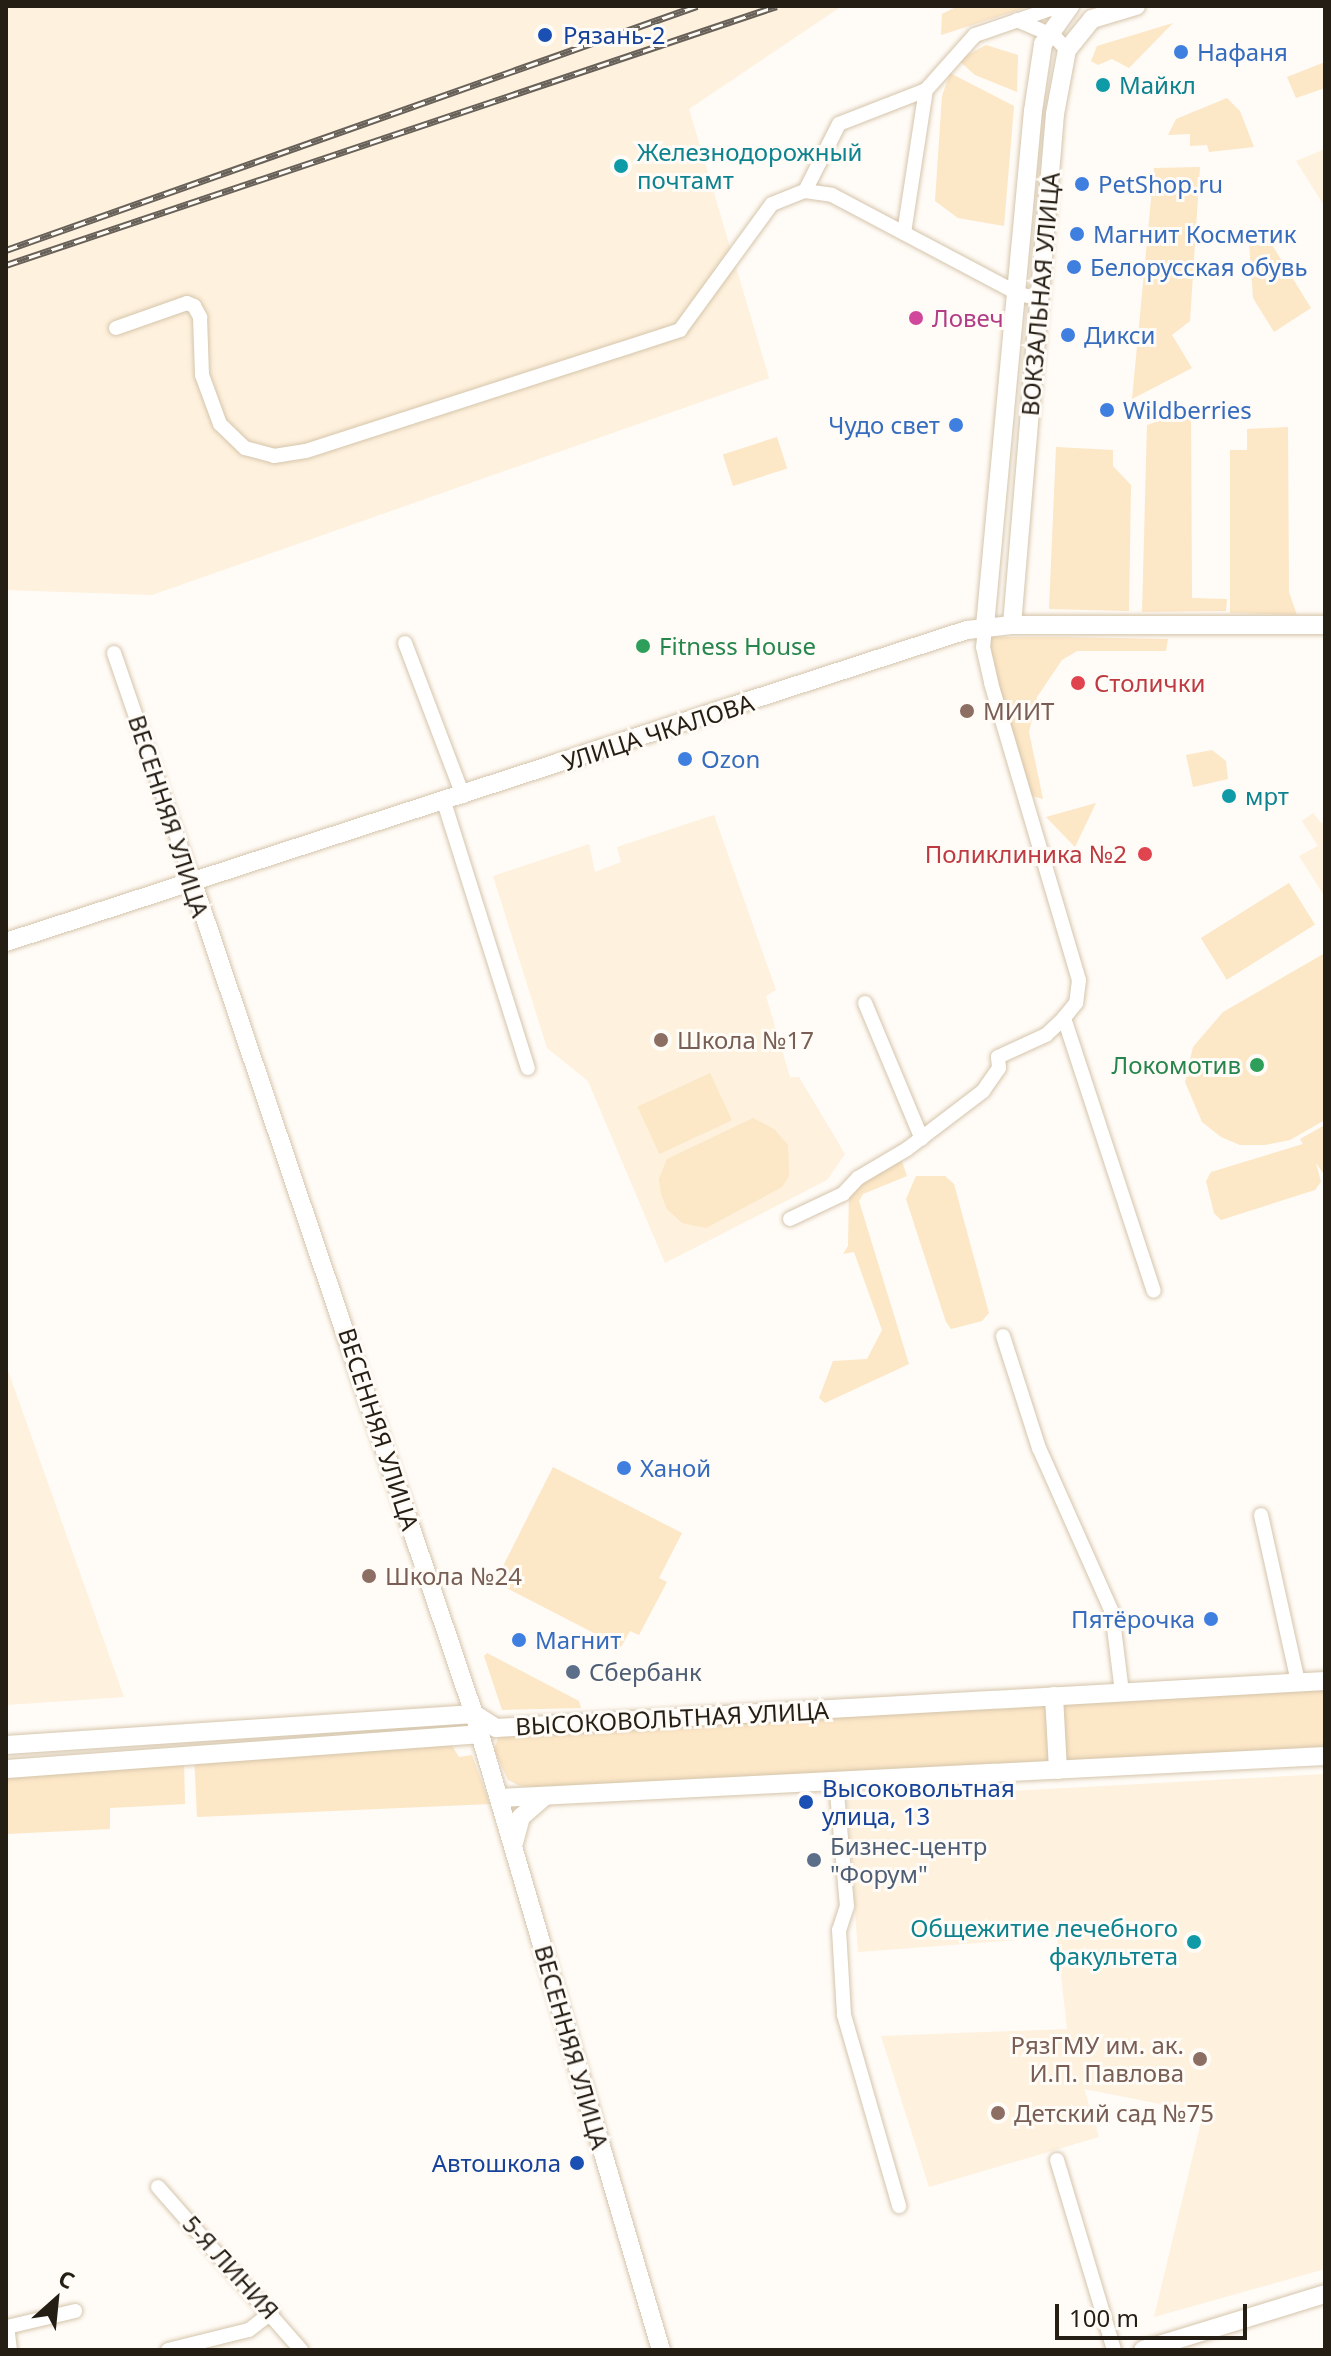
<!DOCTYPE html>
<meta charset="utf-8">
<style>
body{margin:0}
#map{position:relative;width:1331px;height:2356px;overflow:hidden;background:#fffbf6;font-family:"Noto Sans",sans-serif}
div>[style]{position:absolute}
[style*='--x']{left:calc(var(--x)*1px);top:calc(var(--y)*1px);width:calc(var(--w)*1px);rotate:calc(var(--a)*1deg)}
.built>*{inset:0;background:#fef1dd}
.green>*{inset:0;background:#fce7c7;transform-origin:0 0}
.roads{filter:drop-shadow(0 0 2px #d5c5ab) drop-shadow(0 0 2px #d5c5ab)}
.street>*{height:14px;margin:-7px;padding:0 7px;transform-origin:7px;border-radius:7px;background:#fff}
.secondary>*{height:18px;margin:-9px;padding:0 9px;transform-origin:9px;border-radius:9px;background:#fff}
.rail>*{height:7px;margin-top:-3.5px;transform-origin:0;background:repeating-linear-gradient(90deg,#fffbf6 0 12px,#676159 0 24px);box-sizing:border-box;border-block:2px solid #676159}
.dots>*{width:22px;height:22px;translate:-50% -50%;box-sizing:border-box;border:4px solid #fffbf6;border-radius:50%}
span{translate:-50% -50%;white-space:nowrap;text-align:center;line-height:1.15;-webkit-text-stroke:6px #fffbf6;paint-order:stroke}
.transit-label{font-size:24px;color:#164399}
.left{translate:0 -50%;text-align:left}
.right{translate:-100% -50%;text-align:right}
.shop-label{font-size:24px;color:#366cbe}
.culture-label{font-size:24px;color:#0d838f}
.street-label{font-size:24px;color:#251e15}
.hotel-label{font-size:24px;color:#b23c85}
.leisure-label{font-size:24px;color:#27864d}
.health-label{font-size:24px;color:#be3a42}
.education-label{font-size:24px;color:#785e54}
.service-label{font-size:24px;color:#4e5e75}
.frame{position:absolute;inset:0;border:8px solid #251e15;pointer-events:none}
.north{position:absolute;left:16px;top:2260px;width:80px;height:80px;-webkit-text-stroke:6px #fffbf6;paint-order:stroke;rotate:27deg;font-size:22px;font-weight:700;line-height:32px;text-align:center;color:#251e15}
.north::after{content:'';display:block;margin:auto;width:28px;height:36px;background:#251e15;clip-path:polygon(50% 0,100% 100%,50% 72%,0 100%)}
.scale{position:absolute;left:1055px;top:2304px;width:192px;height:36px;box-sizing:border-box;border:4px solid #251e15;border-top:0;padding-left:10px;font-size:24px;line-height:28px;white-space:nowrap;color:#251e15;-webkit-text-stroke:6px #fffbf6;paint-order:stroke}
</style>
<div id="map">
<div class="built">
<i style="clip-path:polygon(6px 6px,842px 6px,689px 109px,769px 378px,152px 595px,6px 590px)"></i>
<i style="clip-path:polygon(1325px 149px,1325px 207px,1296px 161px)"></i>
<i style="clip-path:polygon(1313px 813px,1321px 823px,1325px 821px,1325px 897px,1299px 856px,1318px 846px,1302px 821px)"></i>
<i style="clip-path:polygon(714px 815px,776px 990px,766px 996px,790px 1077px,799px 1077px,845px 1154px,827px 1180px,665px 1263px,588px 1081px,547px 1048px,493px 876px,589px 844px,595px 872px,621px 862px,617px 847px)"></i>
<i style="clip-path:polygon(6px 1365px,124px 1697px,6px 1705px)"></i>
<i style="clip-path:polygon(1325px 1774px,1325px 2269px,1154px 2317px,1201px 2122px,1196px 2111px,1084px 2089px,1099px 2137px,929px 2187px,881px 2036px,1067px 2029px,1057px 1937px,858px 1952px,847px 1800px)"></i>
</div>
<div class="green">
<i style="clip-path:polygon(958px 6px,1031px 6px,941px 35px,942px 14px)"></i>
<i style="clip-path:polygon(1173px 23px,1129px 68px,1112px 59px,1098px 65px,1091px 61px,1097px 46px)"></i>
<i style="clip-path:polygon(986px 45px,1018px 55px,1017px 92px,975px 75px,958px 60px)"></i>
<i style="clip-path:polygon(1325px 62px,1325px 88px,1296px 98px,1287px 77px)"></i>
<i style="clip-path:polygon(950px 73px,1014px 106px,1004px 226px,958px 218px,935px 201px,942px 96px)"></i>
<i style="clip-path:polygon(1227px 98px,1240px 111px,1254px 147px,1209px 152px,1207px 145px,1190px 146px,1190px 134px,1168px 135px,1176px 119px)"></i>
<i style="clip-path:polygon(1200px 167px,1190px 321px,1172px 335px,1192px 368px,1132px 399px,1154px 168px)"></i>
<i style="clip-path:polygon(1264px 232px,1311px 308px,1274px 332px,1253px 298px,1249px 242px)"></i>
<i style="clip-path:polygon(1191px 410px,1192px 598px,1227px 599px,1226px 611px,1142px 612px,1147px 425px)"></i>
<i style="clip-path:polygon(1288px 427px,1289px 592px,1297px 615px,1230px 613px,1230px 450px,1247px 450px,1247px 429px)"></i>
<i style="left:777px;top:437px;width:33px;height:57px;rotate:72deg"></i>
<i style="clip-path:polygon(1056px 447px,1113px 450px,1113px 466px,1131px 485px,1129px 611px,1049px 609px)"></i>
<i style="clip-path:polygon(994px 637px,1063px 637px,1168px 639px,1166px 651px,1077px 651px,1062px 660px,1037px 697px,1029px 732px,1043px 799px,1029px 795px,986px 657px,988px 639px)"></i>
<i style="clip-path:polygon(1212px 750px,1226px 761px,1228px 779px,1193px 787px,1186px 755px)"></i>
<i style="clip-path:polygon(1096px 803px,1075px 847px,1046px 817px)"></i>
<i style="left:1289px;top:883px;width:49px;height:104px;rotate:58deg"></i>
<i style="clip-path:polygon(1325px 953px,1325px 1120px,1290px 1140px,1265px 1145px,1240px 1145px,1221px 1137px,1202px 1122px,1185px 1082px,1193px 1047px,1223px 1012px)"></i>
<i style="left:710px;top:1073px;width:52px;height:80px;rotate:65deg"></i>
<i style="clip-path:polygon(753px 1118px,774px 1129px,788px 1145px,789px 1176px,782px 1187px,706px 1228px,682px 1223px,667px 1209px,661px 1194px,659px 1179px,667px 1159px)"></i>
<i style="clip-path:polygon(1325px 1125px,1325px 1176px,1316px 1163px,1321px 1182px,1315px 1190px,1221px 1220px,1214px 1213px,1206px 1181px,1211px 1172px,1303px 1144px,1300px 1139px)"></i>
<i style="clip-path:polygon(900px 1156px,907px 1176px,863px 1194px,859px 1201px,909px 1364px,825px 1403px,819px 1398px,833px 1361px,867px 1359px,882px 1330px,854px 1252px,843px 1254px,848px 1246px,849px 1191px)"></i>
<i style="clip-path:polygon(916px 1176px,945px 1176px,954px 1184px,989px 1313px,982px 1321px,951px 1329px,946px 1322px,906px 1199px)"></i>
<i style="clip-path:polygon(553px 1467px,682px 1533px,659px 1578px,667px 1582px,639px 1635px,630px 1631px,621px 1647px,495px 1582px)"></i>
<i style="clip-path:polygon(487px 1653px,579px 1701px,581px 1708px,502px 1710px,484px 1656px)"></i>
<i style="clip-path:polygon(1325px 1687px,1325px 1751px,1062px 1763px,1063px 1706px,1072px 1701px)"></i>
<i style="clip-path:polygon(1046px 1706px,1051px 1762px,563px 1789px,520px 1786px,508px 1780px,494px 1750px,498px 1738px,509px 1735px)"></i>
<i style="clip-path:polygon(451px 1744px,459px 1757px,472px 1755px,490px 1804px,197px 1817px,194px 1755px)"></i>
<i style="clip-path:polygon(184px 1760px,185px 1804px,110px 1808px,110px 1829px,6px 1834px,6px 1774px)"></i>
</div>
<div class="roads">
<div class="street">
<i style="--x:1017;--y:20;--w:40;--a:23.4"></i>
<i style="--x:1054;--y:36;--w:19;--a:47"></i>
<i style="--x:926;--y:90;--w:93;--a:158.7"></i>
<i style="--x:839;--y:124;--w:75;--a:116.9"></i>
<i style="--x:805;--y:191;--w:27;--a:8"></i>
<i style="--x:832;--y:195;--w:212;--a:27.9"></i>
<i style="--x:1019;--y:294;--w:22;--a:13"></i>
<i style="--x:904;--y:233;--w:145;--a:-81.3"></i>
<i style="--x:926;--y:90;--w:74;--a:-48.3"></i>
<i style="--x:975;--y:35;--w:89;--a:-19"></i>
<i style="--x:116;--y:328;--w:75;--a:-19.4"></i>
<i style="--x:187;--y:303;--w:8;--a:23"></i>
<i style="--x:194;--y:306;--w:13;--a:61"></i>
<i style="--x:200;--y:317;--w:58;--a:88"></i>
<i style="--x:202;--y:375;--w:52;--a:69.8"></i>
<i style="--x:220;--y:424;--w:35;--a:44"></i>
<i style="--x:245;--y:448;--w:30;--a:15"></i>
<i style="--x:274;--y:456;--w:32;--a:-9"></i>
<i style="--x:306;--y:451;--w:393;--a:-17.9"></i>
<i style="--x:680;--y:330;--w:156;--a:-53.9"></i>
<i style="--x:772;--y:204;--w:35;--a:-22"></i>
<i style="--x:985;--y:626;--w:21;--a:95"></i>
<i style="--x:983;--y:647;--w:37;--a:77"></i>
<i style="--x:991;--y:683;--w:310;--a:73.5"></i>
<i style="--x:1079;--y:980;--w:23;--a:97"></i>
<i style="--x:1076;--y:1003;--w:19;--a:129"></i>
<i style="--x:1064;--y:1018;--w:287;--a:71.8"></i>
<i style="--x:405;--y:643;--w:164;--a:69.2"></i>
<i style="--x:114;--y:653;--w:243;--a:71"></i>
<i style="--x:444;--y:802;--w:279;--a:72.5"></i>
<i style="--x:865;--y:1003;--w:147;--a:67.3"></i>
<i style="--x:790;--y:1219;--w:59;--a:-25.3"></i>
<i style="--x:843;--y:1194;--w:22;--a:-47"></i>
<i style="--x:858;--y:1178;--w:57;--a:-30.6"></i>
<i style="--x:907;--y:1149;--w:96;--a:-37.3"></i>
<i style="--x:983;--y:1091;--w:28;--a:-55"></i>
<i style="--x:999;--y:1068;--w:11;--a:-95"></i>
<i style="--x:998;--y:1057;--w:53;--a:-24.6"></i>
<i style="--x:1046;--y:1035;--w:25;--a:-43"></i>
<i style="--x:1003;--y:1336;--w:118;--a:72.2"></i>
<i style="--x:1039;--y:1448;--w:180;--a:66"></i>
<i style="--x:1112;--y:1612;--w:81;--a:82.9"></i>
<i style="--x:1261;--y:1515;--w:171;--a:77.5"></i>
<i style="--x:836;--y:1781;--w:125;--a:85"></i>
<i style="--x:847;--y:1906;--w:25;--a:108"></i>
<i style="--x:839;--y:1930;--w:85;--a:86.6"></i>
<i style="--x:844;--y:2015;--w:199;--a:73.9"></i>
<i style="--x:1057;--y:2160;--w:198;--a:73.3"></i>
<i style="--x:158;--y:2187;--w:217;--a:48.7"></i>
<i style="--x:10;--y:2350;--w:23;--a:-97"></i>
<i style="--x:7;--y:2327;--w:70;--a:-13.2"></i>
<i style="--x:168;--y:2350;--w:83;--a:-13.9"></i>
<i style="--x:249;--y:2330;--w:29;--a:-38"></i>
</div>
<div class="secondary">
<i style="--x:1012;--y:625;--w:513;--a:-85.19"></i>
<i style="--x:1055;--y:114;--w:65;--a:-79.4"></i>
<i style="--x:1067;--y:50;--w:40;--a:-51"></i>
<i style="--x:1092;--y:19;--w:46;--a:-16.5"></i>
<i style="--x:985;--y:626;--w:517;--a:-84.68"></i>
<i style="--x:1033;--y:111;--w:68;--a:-81.5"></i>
<i style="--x:1043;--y:44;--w:47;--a:-54.6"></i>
<i style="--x:193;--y:883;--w:877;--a:71.32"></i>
<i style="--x:474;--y:1714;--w:663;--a:73.62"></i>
<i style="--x:6;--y:942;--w:1010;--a:-17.99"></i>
<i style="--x:967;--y:630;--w:45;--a:-6.3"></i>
<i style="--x:1012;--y:625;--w:313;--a:0"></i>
<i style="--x:1054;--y:1696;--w:74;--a:86.9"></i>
<i style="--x:6;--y:1745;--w:469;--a:-3.8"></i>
<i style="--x:474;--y:1714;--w:26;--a:32"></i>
<i style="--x:496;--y:1728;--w:830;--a:-3.24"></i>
<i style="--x:6;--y:1769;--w:475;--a:-4.2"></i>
<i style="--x:499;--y:1798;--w:827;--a:-2.91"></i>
<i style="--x:514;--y:1843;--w:27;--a:-75"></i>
<i style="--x:521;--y:1817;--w:32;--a:-41"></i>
<i style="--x:1143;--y:2350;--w:190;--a:-17.1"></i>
</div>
</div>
<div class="rail">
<i style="--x:6;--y:250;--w:733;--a:-19.45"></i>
<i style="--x:6;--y:265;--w:813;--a:-18.57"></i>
</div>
<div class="dots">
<i style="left:545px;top:35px;background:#1a4fb4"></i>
<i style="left:1181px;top:52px;background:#3f7fe0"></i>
<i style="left:1103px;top:85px;background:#0f9aa8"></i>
<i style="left:621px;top:166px;background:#0f9aa8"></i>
<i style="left:1082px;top:184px;background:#3f7fe0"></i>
<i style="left:1077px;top:234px;background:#3f7fe0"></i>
<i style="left:1074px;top:267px;background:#3f7fe0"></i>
<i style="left:916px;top:318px;background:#d1479c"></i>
<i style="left:1068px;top:335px;background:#3f7fe0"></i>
<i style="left:1107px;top:410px;background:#3f7fe0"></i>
<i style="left:956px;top:425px;background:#3f7fe0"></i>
<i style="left:643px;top:646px;background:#2e9e5b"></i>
<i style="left:1078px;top:683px;background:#e0444e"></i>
<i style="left:967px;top:711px;background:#8d6e63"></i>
<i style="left:685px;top:759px;background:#3f7fe0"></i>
<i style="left:1229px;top:796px;background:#0f9aa8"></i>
<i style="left:1145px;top:854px;background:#e0444e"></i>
<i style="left:661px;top:1040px;background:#8d6e63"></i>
<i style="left:1257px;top:1065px;background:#2e9e5b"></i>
<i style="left:624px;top:1468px;background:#3f7fe0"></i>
<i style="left:369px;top:1576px;background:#8d6e63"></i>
<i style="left:1211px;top:1619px;background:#3f7fe0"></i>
<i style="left:519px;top:1640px;background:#3f7fe0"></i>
<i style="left:573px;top:1672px;background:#5c6f8a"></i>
<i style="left:806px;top:1802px;background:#1a4fb4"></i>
<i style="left:814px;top:1860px;background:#5c6f8a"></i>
<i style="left:1194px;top:1942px;background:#0f9aa8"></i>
<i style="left:1200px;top:2059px;background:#8d6e63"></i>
<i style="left:998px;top:2113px;background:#8d6e63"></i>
<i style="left:577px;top:2163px;background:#1a4fb4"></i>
</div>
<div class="transit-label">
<span class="left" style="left:563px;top:35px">Рязань-2</span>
<span class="left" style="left:822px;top:1802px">Высоковольтная<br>улица, 13</span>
<span class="right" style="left:561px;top:2163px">Автошкола</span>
</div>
<div class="shop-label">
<span class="left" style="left:1197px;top:52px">Нафаня</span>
<span class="left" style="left:1098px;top:184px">PetShop.ru</span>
<span class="left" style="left:1093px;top:234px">Магнит Косметик</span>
<span class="left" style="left:1090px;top:267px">Белорусская обувь</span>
<span class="left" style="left:1084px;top:335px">Дикси</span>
<span class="left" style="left:1123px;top:410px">Wildberries</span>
<span class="right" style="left:940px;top:425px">Чудо свет</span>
<span class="left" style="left:701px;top:759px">Ozon</span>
<span class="left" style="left:640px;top:1468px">Ханой</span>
<span class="right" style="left:1195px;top:1619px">Пятёрочка</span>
<span class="left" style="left:535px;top:1640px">Магнит</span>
</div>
<div class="culture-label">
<span class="left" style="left:1119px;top:85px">Майкл</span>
<span class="left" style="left:637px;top:166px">Железнодорожный<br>почтамт</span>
<span class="left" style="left:1245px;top:796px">мрт</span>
<span class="right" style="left:1178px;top:1942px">Общежитие лечебного<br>факультета</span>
</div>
<div class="street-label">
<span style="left:1040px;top:294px;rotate:-85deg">ВОКЗАЛЬНАЯ УЛИЦА</span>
<span style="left:658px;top:732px;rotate:-18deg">УЛИЦА ЧКАЛОВА</span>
<span style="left:169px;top:816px;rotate:72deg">ВЕСЕННЯЯ УЛИЦА</span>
<span style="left:379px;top:1429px;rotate:72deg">ВЕСЕННЯЯ УЛИЦА</span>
<span style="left:672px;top:1718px;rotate:-3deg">ВЫСОКОВОЛЬТНАЯ УЛИЦА</span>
<span style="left:572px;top:2047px;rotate:74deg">ВЕСЕННЯЯ УЛИЦА</span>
<span style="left:231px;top:2267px;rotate:48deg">5-Я ЛИНИЯ</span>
</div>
<div class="hotel-label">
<span class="left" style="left:932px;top:318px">Ловеч</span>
</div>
<div class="leisure-label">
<span class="left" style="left:659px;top:646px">Fitness House</span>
<span class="right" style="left:1241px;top:1065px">Локомотив</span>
</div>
<div class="health-label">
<span class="left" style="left:1094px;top:683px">Столички</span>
<span class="right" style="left:1127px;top:854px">Поликлиника №2</span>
</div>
<div class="education-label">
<span class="left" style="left:983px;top:711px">МИИТ</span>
<span class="left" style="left:677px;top:1040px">Школа №17</span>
<span class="left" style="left:385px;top:1576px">Школа №24</span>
<span class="right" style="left:1184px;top:2059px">РязГМУ им. ак.<br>И.П. Павлова</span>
<span class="left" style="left:1014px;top:2113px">Детский сад №75</span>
</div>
<div class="service-label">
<span class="left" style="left:589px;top:1672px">Сбербанк</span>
<span class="left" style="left:830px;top:1860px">Бизнес-центр<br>"Форум"</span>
</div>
<div class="frame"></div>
<div class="north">С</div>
<div class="scale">100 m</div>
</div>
